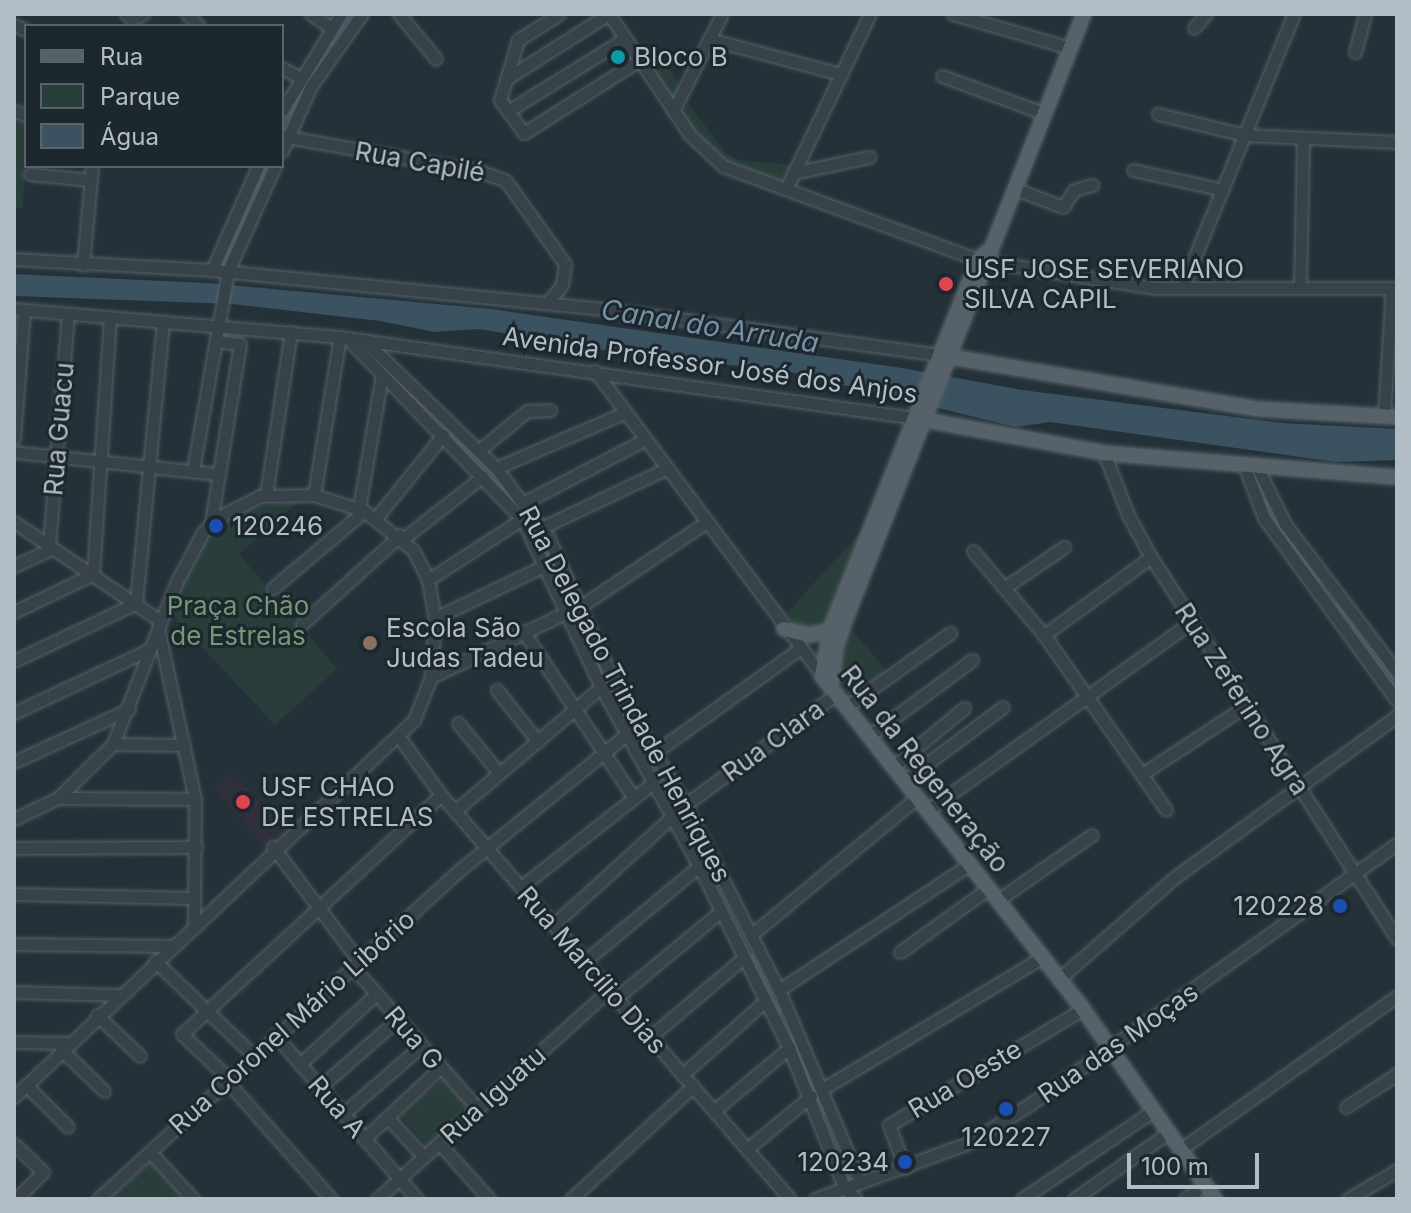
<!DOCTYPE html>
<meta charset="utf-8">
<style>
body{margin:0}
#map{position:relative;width:1411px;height:1213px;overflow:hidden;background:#243139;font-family:Inter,sans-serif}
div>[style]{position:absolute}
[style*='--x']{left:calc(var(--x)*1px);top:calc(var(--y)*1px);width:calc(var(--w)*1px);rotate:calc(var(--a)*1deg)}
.medical>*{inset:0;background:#2f303b}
.green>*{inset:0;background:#293e3a;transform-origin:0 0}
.water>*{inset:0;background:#3b5260}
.stream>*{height:3px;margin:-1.5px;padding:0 1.5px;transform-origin:1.5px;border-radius:1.5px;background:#3b5260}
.canal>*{height:9px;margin:-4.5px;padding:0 4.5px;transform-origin:4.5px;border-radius:4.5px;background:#3b5260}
.roads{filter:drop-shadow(0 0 2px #566067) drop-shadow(0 0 2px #566067)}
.minor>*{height:11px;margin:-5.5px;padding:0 5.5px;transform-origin:5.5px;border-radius:5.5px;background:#384249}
.major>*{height:14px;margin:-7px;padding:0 7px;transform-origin:7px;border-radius:7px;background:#566169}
.dots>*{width:22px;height:22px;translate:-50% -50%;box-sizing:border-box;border:4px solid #1d272e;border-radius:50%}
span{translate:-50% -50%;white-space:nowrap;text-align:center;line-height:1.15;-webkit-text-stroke:6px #1d272e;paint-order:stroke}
.poi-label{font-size:26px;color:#b3bdc5}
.left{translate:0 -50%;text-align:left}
.right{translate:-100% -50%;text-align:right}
.street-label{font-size:26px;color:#b3bdc5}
.park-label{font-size:26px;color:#739975}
.water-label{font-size:28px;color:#7693a6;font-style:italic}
.frame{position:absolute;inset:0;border:16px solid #b3bdc5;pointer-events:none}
.legend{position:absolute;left:24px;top:24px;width:260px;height:144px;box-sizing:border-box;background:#1d272e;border:2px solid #59636a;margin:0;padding:10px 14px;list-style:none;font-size:24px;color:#b3bdc5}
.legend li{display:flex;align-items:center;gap:16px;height:40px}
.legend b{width:40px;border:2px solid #59636a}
.scale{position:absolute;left:1127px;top:1153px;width:132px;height:36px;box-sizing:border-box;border:4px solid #b3bdc5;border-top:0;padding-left:10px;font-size:24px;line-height:28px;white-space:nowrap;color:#b3bdc5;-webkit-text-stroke:6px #1d272e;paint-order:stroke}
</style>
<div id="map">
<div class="medical">
<i style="clip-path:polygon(232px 773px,286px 830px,266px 848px,214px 788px)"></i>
</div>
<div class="green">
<i style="clip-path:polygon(655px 46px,682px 88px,673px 103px,640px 55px)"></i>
<i style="clip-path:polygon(688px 103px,725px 152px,738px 160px,794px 165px,785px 183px,719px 162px,680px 117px)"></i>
<i style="clip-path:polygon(14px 121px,26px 121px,23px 208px,14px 208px)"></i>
<i style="clip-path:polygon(300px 500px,239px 554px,337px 669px,275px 725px,170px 613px,185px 573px,212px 533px,251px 508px)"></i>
<i style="clip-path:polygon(864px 528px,827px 622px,818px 629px,797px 627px,786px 614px)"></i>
<i style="clip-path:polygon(849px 626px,888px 673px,852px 699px,838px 675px)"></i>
<i style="left:446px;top:1076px;width:43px;height:60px;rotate:49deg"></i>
<i style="clip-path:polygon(153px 1163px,188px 1199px,109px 1199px,149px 1164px)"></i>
</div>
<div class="water">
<i style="clip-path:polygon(14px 274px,207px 283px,491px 309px,902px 368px,1022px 390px,1281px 423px,1397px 429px,1397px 460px,1336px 462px,1050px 422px,1016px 427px,782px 370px,646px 357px,479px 329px,435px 332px,380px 321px,232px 304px,14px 296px)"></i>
</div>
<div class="stream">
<i style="--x:812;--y:1085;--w:32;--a:66"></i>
<i style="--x:841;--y:1150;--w:32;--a:76"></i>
</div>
<div class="canal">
<i style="--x:330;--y:41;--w:33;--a:-55"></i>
<i style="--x:282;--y:128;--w:37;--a:-66"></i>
<i style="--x:223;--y:261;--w:104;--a:-66.1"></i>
<i style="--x:454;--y:435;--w:77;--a:46.6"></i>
<i style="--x:1263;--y:503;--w:93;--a:52.9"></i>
<i style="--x:526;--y:515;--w:153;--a:64.9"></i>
<i style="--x:1340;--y:605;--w:99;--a:54.9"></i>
<i style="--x:661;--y:787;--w:65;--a:60.7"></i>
<i style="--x:750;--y:957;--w:61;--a:63.9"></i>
<i style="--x:791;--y:1040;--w:50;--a:65"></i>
</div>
<div class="roads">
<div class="minor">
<i style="--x:126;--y:14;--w:8;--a:40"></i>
<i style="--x:132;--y:19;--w:12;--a:-24"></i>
<i style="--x:187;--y:14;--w:17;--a:45"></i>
<i style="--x:311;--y:14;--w:24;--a:35"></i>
<i style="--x:399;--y:14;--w:58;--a:50.6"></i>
<i style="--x:559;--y:14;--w:49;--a:147.6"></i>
<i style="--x:518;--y:40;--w:63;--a:106.7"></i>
<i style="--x:500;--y:100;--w:41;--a:54"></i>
<i style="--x:524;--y:133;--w:135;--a:-32.3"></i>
<i style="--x:609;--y:14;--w:146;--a:56.2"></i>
<i style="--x:690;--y:135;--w:45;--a:43.2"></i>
<i style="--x:723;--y:166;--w:272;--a:20.2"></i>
<i style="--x:978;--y:260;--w:178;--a:9"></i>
<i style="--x:1154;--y:288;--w:243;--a:0"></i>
<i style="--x:953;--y:14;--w:122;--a:16.2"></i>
<i style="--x:14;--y:25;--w:13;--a:23"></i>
<i style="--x:1194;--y:28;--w:18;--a:-49"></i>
<i style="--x:709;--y:39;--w:137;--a:14.9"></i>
<i style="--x:1355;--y:52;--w:39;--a:-75"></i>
<i style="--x:282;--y:68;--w:19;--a:28"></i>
<i style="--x:942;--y:76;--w:108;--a:20.1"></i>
<i style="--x:506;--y:79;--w:121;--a:-32.5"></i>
<i style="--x:14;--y:111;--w:13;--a:18"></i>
<i style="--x:282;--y:111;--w:114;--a:-58.7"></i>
<i style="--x:508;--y:111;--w:137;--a:-31.8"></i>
<i style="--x:673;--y:111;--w:109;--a:-63.2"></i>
<i style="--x:1158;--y:114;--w:89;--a:13.6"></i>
<i style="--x:1245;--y:135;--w:152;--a:2.6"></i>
<i style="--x:282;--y:136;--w:200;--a:10.1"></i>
<i style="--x:479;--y:171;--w:29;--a:20"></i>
<i style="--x:506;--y:181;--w:102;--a:54.6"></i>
<i style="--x:565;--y:264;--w:21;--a:98"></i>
<i style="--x:562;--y:285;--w:23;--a:130"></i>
<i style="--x:282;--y:151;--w:71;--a:-66"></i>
<i style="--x:311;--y:86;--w:88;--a:-54.7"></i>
<i style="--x:1133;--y:170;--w:92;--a:12.5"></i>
<i style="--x:793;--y:173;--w:78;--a:-11.9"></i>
<i style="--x:30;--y:174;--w:61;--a:5.6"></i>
<i style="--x:1013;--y:188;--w:53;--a:20.8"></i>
<i style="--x:1063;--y:207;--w:20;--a:-57"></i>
<i style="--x:1074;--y:190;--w:19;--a:-16"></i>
<i style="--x:786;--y:189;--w:194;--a:-64.4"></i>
<i style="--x:14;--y:259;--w:198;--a:3.2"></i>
<i style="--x:212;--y:270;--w:395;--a:5.7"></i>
<i style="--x:605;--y:309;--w:339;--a:7.8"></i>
<i style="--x:83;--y:265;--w:99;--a:-84.8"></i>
<i style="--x:212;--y:270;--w:114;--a:-66.1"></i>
<i style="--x:1300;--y:287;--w:147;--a:-88.8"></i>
<i style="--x:1182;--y:288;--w:296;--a:-67.8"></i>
<i style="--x:14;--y:309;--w:327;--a:4.9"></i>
<i style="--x:340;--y:337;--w:581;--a:8.02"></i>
<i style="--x:347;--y:338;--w:252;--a:46"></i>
<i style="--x:522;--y:519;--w:186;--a:64.8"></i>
<i style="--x:601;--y:687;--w:204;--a:61.3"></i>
<i style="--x:699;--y:866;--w:203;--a:63.7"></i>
<i style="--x:789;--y:1048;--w:149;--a:68.4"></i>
<i style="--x:844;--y:1187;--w:16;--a:45"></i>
<i style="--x:364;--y:340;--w:184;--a:44.1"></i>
<i style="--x:496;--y:468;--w:86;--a:53"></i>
<i style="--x:548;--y:537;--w:162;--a:65.6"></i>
<i style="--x:615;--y:685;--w:139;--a:59.7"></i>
<i style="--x:685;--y:805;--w:208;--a:63.1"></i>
<i style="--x:779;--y:990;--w:208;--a:67.1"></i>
<i style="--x:595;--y:371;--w:380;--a:53.3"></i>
<i style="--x:1384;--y:417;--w:129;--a:-86.5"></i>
<i style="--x:14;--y:438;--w:128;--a:-85.5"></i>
<i style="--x:478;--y:451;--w:63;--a:-39.2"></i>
<i style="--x:527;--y:411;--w:23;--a:-2"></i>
<i style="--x:14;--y:452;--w:205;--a:6.2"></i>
<i style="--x:1104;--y:453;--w:66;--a:68.8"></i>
<i style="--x:1128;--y:515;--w:48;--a:61.3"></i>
<i style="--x:1151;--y:557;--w:454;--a:57.2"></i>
<i style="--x:1244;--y:465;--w:57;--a:69.3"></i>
<i style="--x:1264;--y:518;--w:226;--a:54"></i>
<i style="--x:1257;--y:467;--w:64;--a:63.8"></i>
<i style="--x:1285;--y:524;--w:186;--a:52.9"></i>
<i style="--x:496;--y:468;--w:139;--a:-23.3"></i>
<i style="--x:193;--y:470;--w:202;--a:-80"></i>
<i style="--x:228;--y:271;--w:115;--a:-65.9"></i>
<i style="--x:266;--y:495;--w:165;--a:-81.3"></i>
<i style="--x:314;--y:495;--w:160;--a:-80.7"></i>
<i style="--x:525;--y:502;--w:134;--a:-27.5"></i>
<i style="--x:359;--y:508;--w:135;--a:-80.2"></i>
<i style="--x:376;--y:518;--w:107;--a:-51.1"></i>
<i style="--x:14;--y:522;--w:176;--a:34.1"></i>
<i style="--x:211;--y:523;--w:181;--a:-80.8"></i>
<i style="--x:240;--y:344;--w:23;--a:-173"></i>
<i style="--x:543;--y:527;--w:135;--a:-25.4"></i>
<i style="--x:404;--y:538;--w:100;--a:-38.1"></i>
<i style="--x:49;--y:545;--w:232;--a:-85.3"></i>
<i style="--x:973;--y:551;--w:110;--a:49.8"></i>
<i style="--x:1044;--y:635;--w:213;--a:55.1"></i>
<i style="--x:14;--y:566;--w:43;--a:-24.8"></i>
<i style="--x:428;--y:580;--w:112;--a:-33"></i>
<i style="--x:273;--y:588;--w:119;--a:-40.2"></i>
<i style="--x:1004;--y:588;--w:73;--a:-34.3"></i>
<i style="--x:581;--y:606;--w:149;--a:-33.8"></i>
<i style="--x:14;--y:612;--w:88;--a:-25.7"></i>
<i style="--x:93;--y:574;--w:257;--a:-86.2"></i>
<i style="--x:435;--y:618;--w:123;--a:-25.5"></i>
<i style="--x:302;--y:624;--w:132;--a:-42.2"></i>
<i style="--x:158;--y:628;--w:175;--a:77.8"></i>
<i style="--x:195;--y:799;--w:124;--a:90.5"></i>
<i style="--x:523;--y:631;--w:197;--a:56.4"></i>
<i style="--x:1044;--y:635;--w:132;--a:-36.1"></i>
<i style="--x:14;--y:661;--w:135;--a:-25.4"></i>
<i style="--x:136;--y:603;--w:283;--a:-84.5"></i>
<i style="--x:431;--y:677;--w:151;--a:-25.5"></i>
<i style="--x:497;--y:690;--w:66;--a:51.7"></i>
<i style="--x:846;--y:707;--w:128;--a:-35.4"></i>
<i style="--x:14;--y:713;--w:150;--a:-25.2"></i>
<i style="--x:458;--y:723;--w:65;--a:50.6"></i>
<i style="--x:869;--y:736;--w:128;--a:-36.4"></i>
<i style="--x:399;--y:737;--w:72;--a:54.1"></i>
<i style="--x:441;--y:795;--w:534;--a:49.18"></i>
<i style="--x:113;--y:744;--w:71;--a:0.8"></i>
<i style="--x:654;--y:753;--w:178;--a:-35.6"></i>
<i style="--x:14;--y:762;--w:127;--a:-24.7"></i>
<i style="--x:894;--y:766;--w:91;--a:-39.6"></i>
<i style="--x:1142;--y:774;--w:126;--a:-33.3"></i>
<i style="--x:905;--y:780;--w:122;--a:-36.7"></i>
<i style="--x:58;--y:798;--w:137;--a:0.4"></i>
<i style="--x:456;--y:810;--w:190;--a:-40.3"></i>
<i style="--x:928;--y:810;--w:324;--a:-35.5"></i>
<i style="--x:14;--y:819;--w:49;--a:-25.5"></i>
<i style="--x:58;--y:798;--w:77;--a:-44.5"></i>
<i style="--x:113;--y:744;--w:173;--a:-68.6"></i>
<i style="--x:176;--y:583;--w:58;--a:-62.1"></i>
<i style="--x:203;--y:532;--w:20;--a:-45"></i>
<i style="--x:217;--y:518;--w:48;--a:-27.1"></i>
<i style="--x:260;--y:496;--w:54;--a:-1.1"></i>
<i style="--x:314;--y:495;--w:52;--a:17.7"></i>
<i style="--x:364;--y:511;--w:63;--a:38.5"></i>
<i style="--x:413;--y:550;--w:34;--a:63"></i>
<i style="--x:428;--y:580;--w:39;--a:80"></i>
<i style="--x:435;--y:618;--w:59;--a:93.9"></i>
<i style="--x:431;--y:677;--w:46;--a:111.6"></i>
<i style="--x:414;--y:720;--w:550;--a:136.7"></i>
<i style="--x:273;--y:847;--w:143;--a:53"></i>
<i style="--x:14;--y:848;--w:182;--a:-0.3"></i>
<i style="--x:521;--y:887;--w:169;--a:-38.3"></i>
<i style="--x:14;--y:894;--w:178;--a:1.3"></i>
<i style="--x:998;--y:900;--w:114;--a:-34.7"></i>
<i style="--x:553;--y:925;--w:178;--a:-42.3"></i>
<i style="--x:685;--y:805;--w:187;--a:-36.3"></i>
<i style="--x:751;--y:935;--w:217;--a:-39.6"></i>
<i style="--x:14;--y:944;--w:156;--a:0.7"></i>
<i style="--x:900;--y:952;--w:110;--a:-35.7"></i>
<i style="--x:155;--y:961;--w:136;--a:43.8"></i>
<i style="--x:585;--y:961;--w:148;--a:-39.8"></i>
<i style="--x:352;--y:966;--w:189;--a:48.6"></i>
<i style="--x:1059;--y:979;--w:154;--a:-41.3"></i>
<i style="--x:1175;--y:877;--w:274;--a:-36"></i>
<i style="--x:779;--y:990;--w:229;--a:-33.4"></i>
<i style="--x:14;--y:992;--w:105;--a:1.6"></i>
<i style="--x:616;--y:998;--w:136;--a:-39.6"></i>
<i style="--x:97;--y:1015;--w:59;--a:43.6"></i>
<i style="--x:275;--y:1035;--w:217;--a:49.1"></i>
<i style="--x:650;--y:1037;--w:122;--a:-40.3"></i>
<i style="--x:14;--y:1042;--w:54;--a:1.1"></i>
<i style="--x:61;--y:1049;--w:60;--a:44.3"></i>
<i style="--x:300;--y:1064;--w:103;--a:-42.6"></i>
<i style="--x:682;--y:1075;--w:111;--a:-41.7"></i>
<i style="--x:227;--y:1077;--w:62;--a:-136.3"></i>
<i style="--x:182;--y:1034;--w:352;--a:-42.7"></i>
<i style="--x:225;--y:1079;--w:160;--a:48.5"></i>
<i style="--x:26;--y:1085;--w:59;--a:45"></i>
<i style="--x:320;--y:1087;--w:103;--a:-41.1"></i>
<i style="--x:824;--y:1088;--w:255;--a:-30.9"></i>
<i style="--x:1346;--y:1107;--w:61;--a:-32.9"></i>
<i style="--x:715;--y:1110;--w:97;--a:-40"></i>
<i style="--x:343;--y:1114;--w:103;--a:-41.1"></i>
<i style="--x:387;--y:1117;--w:54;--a:47.2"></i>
<i style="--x:364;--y:1139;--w:104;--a:-43.1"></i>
<i style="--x:439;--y:1143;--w:75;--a:48.2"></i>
<i style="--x:14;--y:1144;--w:40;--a:44"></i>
<i style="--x:43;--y:1172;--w:38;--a:135"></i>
<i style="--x:747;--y:1149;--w:83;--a:-39.6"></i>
<i style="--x:1181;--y:1149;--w:265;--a:-35.3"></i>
<i style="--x:150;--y:1152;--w:64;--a:47.5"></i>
<i style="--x:905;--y:1168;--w:46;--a:-110.4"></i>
<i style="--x:889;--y:1125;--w:226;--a:-30.9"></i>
<i style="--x:98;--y:1199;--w:484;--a:-42.3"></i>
<i style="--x:456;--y:873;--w:220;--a:-39.1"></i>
<i style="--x:377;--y:1199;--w:312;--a:-42"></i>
<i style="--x:571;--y:1199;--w:166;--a:-42.8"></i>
<i style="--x:815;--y:1199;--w:163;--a:-20.1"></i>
<i style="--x:968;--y:1143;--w:72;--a:-31.9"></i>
<i style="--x:1029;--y:1105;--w:452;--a:-35.4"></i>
<i style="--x:1022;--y:1199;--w:159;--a:-34"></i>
<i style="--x:1074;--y:1199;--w:116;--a:-35.2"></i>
<i style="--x:1185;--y:1199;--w:25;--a:-37"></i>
<i style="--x:1348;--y:1199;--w:57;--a:-30.6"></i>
</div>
<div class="major">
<i style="--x:988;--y:251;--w:13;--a:138"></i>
<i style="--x:978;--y:260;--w:399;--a:111.8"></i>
<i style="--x:830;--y:630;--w:47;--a:99.9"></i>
<i style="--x:822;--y:676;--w:423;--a:51.9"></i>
<i style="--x:1083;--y:1009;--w:231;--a:55.2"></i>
<i style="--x:945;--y:356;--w:318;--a:9.6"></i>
<i style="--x:1259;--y:409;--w:138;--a:3.3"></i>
<i style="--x:919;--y:419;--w:188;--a:10.4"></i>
<i style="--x:1104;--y:453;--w:294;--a:4.7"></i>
<i style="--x:784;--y:629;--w:27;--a:13"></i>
<i style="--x:810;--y:635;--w:21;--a:-14"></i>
<i style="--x:831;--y:688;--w:41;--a:-83"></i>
<i style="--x:836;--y:647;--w:36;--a:-71"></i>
<i style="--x:848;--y:613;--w:644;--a:-68.5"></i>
</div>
</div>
<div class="dots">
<i style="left:618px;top:57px;background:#0f9aa8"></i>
<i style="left:946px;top:284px;background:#e0444e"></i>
<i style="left:216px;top:526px;background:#1a4fb4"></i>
<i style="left:370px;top:643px;background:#8d6e63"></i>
<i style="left:243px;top:802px;background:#e0444e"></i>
<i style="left:1340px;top:906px;background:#1a4fb4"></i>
<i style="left:1006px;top:1109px;background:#1a4fb4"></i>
<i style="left:905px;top:1162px;background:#1a4fb4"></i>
</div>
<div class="poi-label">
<span class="left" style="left:634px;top:57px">Bloco B</span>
<span class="left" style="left:964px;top:284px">USF JOSE SEVERIANO<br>SILVA CAPIL</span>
<span class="left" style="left:232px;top:526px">120246</span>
<span class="left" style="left:386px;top:643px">Escola São<br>Judas Tadeu</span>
<span class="left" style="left:261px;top:802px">USF CHAO<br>DE ESTRELAS</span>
<span class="right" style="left:1324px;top:906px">120228</span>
<span style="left:1006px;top:1137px">120227</span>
<span class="right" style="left:889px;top:1162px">120234</span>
</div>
<div class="street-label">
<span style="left:420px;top:162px;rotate:10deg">Rua Capilé</span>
<span style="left:710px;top:365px;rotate:8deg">Avenida Professor José dos Anjos</span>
<span style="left:59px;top:429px;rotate:-85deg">Rua Guacu</span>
<span style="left:625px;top:694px;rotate:62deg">Rua Delegado Trindade Henriques</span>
<span style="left:1242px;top:699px;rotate:57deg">Rua Zeferino Agra</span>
<span style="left:773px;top:741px;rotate:-36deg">Rua Clara</span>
<span style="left:925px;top:769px;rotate:52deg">Rua da Regeneração</span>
<span style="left:592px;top:970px;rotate:49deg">Rua Marcílio Dias</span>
<span style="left:292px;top:1022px;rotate:-42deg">Rua Coronel Mário Libório</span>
<span style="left:414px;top:1038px;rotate:49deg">Rua G</span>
<span style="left:1118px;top:1043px;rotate:-35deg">Rua das Moças</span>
<span style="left:965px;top:1079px;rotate:-31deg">Rua Oeste</span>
<span style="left:493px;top:1095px;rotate:-42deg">Rua Iguatu</span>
<span style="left:337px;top:1107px;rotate:49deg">Rua A</span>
</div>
<div class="park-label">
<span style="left:238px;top:621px">Praça Chão<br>de Estrelas</span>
</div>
<div class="water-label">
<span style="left:710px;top:326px;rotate:9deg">Canal do Arruda</span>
</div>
<div class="frame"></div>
<ul class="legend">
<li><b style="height:10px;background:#566169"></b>Rua</li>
<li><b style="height:22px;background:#293e3a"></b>Parque</li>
<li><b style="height:22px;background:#3b5260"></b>Água</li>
</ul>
<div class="scale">100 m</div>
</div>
